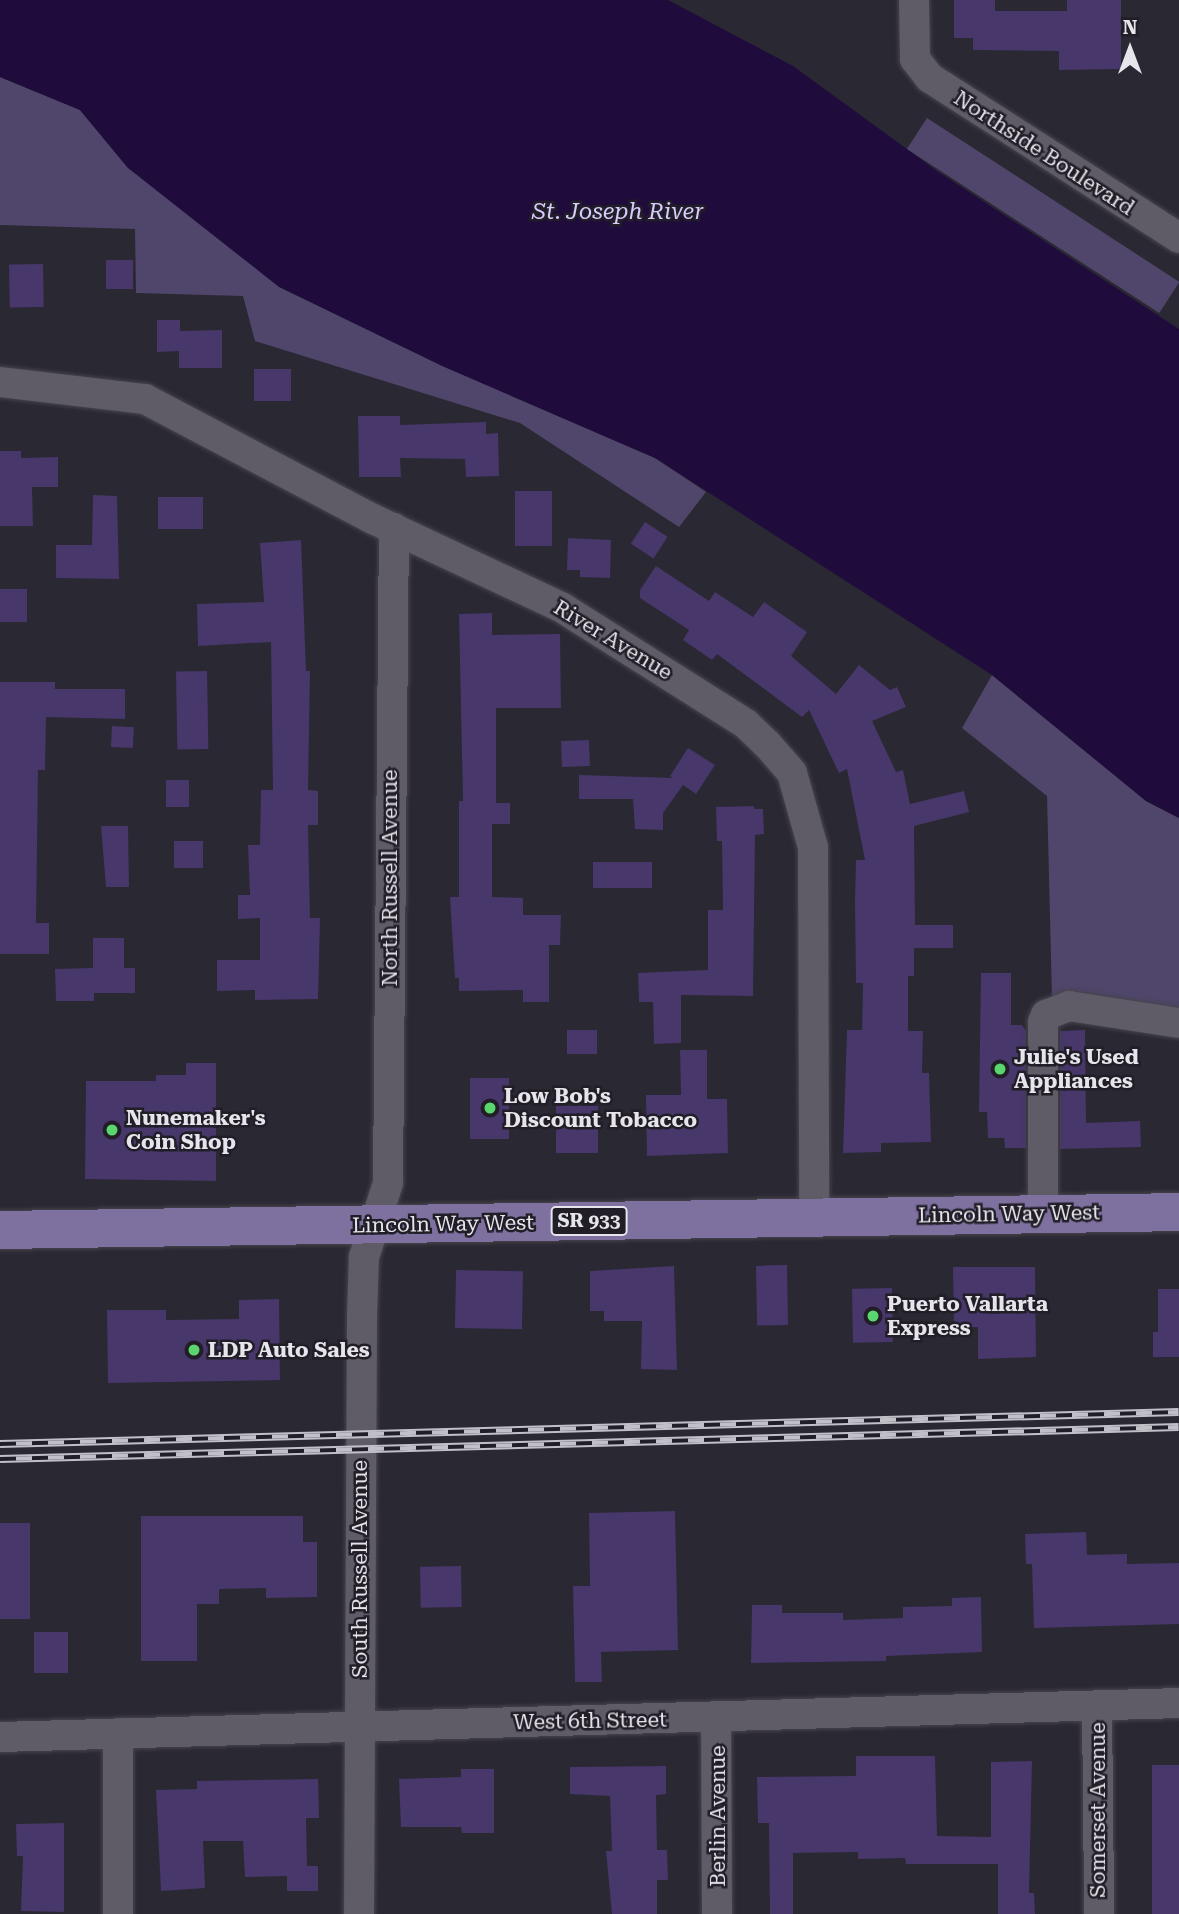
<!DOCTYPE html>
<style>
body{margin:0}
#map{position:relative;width:1179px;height:1914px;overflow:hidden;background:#2a2832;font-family:"Roboto Serif",serif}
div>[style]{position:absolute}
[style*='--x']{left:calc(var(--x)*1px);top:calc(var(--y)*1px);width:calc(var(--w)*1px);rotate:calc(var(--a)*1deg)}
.green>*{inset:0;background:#50466b;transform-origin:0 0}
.water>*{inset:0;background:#1f0c3c}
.building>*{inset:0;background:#47376a;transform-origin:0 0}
.roads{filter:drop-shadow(0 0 2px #46444c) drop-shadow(0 0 2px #46444c)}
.street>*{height:30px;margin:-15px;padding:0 15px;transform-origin:15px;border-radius:15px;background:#5f5c67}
.primary>*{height:38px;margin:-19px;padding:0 19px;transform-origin:19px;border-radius:19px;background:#7e709f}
.rail>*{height:8px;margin-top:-4px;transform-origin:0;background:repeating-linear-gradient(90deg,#211e28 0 16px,#c1bfc7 0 32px);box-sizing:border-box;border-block:2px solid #c1bfc7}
.dots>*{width:19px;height:19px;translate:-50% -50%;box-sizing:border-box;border:4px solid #211e28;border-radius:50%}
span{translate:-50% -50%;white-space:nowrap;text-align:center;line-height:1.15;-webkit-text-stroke:5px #211e28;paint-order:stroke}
.shield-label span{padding:2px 5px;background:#211e28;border:2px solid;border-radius:5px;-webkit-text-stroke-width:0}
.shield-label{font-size:19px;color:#e7e5ec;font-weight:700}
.street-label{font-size:21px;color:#e7e5ec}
.poi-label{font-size:21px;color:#e7e5ec;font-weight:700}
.left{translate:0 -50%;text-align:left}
.water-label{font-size:23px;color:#d7cbfd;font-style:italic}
.north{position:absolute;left:1095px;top:14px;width:70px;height:70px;-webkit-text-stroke:5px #211e28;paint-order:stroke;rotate:0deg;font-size:19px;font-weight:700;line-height:28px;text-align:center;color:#e7e5ec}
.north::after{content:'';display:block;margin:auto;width:24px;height:32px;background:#e7e5ec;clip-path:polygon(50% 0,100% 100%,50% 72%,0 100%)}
</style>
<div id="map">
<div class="green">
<i style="clip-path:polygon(0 77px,80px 110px,128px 168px,440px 365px,655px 458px,706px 492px,679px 527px,520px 423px,255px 341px,243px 296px,136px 293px,135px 229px,0 225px)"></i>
<i style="left:927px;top:118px;width:301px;height:37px;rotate:33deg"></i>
<i style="clip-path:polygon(992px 675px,1146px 801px,1179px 818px,1179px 1009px,1052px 999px,1047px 796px,962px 728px)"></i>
</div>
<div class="water">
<i style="clip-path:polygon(0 0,668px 0,793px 66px,937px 171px,1179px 329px,1179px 818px,1146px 801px,992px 675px,655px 458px,440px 365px,279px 287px,128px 168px,80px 110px,0 77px)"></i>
</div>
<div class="building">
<i style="clip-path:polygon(954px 0,995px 0,995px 11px,1067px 11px,1067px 0,1121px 0,1121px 69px,1059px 70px,1059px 51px,973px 50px,973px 38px,954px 38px)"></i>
<i style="left:106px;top:260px;width:27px;height:29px"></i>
<i style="left:43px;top:264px;width:43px;height:34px;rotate:89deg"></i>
<i style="clip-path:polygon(157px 320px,180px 320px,180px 331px,222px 330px,222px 368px,179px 368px,179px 351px,157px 352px)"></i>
<i style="left:254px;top:369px;width:37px;height:32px"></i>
<i style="clip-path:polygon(358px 416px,400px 416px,400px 425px,486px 422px,486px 434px,498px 433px,499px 476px,466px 477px,465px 459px,400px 458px,401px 477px,359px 477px)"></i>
<i style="clip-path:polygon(0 451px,21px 451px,21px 458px,58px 457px,58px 487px,32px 487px,33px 526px,0 526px)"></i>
<i style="left:515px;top:491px;width:37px;height:55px"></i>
<i style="clip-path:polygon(93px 495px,117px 496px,119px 579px,56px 578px,56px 545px,92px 545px)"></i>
<i style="left:158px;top:497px;width:45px;height:32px"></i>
<i style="left:645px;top:522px;width:27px;height:26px;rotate:33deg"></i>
<i style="clip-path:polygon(568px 538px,611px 540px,610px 578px,580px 577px,580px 570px,567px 570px)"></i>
<i style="clip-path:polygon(301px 540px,306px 671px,310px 671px,308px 790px,318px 791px,318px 825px,308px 825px,310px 918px,320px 918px,318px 999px,255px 1000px,255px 990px,217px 991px,217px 960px,260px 960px,260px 918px,238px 919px,238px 895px,250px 895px,248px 845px,260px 845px,261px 790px,273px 790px,271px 642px,198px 646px,197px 604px,264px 602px,260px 543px)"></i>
<i style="clip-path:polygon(656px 566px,709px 601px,715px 592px,753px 617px,764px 602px,807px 632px,791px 656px,836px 694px,859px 665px,890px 690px,897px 687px,906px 707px,872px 721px,896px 772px,903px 770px,910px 804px,964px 791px,969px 812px,914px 826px,915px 925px,953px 925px,953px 948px,914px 948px,914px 976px,908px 976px,908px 1031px,923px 1031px,922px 1073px,929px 1073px,931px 1142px,881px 1143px,881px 1152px,843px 1153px,847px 1030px,862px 1030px,863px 983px,856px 983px,855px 900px,856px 860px,865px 860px,847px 769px,839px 773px,809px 710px,802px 717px,717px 654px,712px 660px,683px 640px,689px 630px,640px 598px,640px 590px)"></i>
<i style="left:0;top:589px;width:27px;height:33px"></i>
<i style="clip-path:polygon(492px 613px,492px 635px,560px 634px,561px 708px,496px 708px,496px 803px,510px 803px,510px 824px,492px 824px,492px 897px,523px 898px,523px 915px,561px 915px,560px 945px,549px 945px,549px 1002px,523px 1002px,523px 990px,459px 991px,459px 978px,455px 978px,450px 897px,459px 897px,459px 801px,463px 801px,459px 614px)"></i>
<i style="left:207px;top:671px;width:78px;height:31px;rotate:89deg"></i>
<i style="clip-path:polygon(0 682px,55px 682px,55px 689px,125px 689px,125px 719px,46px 717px,45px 770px,38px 770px,36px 923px,49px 923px,49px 954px,0 954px)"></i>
<i style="left:112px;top:726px;width:22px;height:21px;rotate:3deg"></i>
<i style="left:589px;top:740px;width:26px;height:28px;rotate:88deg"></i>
<i style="clip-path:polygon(688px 748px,715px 765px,696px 794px,683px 785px,663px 813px,663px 830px,635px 829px,633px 799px,579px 799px,579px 775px,673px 778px,670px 776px)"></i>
<i style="left:166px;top:780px;width:23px;height:27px"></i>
<i style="clip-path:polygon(754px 806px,754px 809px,763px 809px,764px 834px,755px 835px,753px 996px,681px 995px,681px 1043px,654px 1044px,653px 1002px,639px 1002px,638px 973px,708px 970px,708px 910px,723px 910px,722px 841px,717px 841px,716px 807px)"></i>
<i style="clip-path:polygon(101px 826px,128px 826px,129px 887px,106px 887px)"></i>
<i style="left:203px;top:841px;width:27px;height:29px;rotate:90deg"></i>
<i style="left:593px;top:862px;width:59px;height:26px"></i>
<i style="clip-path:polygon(93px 938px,124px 938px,124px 968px,135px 968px,135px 993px,94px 993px,94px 1001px,56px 1001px,55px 969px,93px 968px)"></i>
<i style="clip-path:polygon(981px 973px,1011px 973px,1011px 1025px,1022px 1025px,1026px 1031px,1026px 1148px,1005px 1148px,1004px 1138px,988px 1138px,987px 1112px,979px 1112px)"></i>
<i style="left:567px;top:1030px;width:30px;height:24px"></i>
<i style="clip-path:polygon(1085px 1030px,1086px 1123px,1140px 1121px,1141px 1147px,1060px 1149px,1060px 1031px)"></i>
<i style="clip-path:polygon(680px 1050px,707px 1050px,707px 1099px,727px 1099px,728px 1153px,647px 1156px,646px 1095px,681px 1095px)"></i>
<i style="clip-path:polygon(186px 1063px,216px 1063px,216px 1181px,85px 1179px,86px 1081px,156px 1081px,156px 1075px,186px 1075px)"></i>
<i style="left:470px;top:1078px;width:39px;height:61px"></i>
<i style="left:598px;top:1106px;width:47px;height:42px;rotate:90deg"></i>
<i style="left:787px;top:1265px;width:60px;height:31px;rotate:89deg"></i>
<i style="clip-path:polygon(674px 1266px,677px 1370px,641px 1369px,642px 1321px,604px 1321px,604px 1311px,590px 1311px,590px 1271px)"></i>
<i style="clip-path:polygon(953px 1267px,1035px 1267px,1036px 1357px,978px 1359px,978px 1327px,954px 1327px)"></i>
<i style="left:456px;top:1270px;width:67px;height:58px;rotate:1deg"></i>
<i style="left:892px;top:1288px;width:54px;height:40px;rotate:89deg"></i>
<i style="clip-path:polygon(1158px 1289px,1179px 1289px,1179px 1357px,1153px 1357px,1153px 1332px,1158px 1332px)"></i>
<i style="clip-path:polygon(279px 1299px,280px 1380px,108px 1383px,107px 1310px,166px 1310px,166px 1320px,239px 1319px,239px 1300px)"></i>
<i style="clip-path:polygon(675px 1511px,678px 1650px,601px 1652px,602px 1682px,575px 1682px,573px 1586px,590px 1586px,589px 1513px)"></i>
<i style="clip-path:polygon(141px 1516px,303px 1516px,303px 1542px,317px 1542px,317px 1597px,266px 1598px,266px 1588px,219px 1589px,219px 1604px,197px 1604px,197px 1661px,141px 1661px)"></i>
<i style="left:0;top:1523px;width:30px;height:96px"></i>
<i style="clip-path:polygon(1086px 1532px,1087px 1555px,1127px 1554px,1127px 1564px,1179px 1563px,1179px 1624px,1034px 1628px,1032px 1564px,1026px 1564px,1025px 1534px)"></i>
<i style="left:461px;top:1566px;width:41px;height:41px;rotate:89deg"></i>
<i style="clip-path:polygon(981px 1597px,982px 1652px,886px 1656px,886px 1661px,751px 1663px,752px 1605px,782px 1605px,782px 1613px,843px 1613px,843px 1620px,903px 1618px,903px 1607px,952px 1606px,952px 1598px)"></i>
<i style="left:68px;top:1632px;width:41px;height:34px;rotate:90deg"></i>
<i style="clip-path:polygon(856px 1756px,935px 1756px,937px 1836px,991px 1837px,991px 1762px,1032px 1761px,1029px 1893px,1034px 1893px,1035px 1914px,998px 1914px,998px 1864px,906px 1864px,905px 1858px,858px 1859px,858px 1852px,793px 1853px,793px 1914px,770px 1914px,769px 1823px,758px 1823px,757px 1777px,856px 1776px)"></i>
<i style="left:1152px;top:1765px;width:27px;height:149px"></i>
<i style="clip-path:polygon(666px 1766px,666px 1794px,656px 1795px,657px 1850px,667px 1850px,668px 1880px,657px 1880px,657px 1914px,612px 1914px,606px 1851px,612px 1851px,610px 1796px,570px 1794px,570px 1767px)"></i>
<i style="clip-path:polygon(461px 1769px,494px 1769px,494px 1833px,462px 1833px,461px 1827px,401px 1827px,399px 1779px,461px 1777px)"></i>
<i style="clip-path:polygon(318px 1779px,319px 1818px,306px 1818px,307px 1866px,318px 1866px,318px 1891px,287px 1891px,287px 1876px,245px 1877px,243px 1841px,203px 1841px,205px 1888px,161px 1891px,156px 1790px,197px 1789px,197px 1781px)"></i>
<i style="clip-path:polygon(64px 1823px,64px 1912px,21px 1911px,23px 1856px,17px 1856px,16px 1824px)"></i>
</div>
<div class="roads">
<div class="street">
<i style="--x:914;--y:0;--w:59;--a:89"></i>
<i style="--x:915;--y:59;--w:24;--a:52"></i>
<i style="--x:930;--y:78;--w:296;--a:32.7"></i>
<i style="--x:0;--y:382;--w:146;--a:6.7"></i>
<i style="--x:145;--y:399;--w:258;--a:27.8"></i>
<i style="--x:373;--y:519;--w:208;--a:25.1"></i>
<i style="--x:561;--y:607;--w:219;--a:32.3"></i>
<i style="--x:746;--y:724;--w:29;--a:44"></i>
<i style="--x:767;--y:744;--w:38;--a:49"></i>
<i style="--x:792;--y:773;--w:77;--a:74.2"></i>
<i style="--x:813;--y:847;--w:370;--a:89.8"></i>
<i style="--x:1043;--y:1214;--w:192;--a:-90"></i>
<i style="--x:1043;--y:1022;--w:8;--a:-67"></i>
<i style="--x:1046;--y:1015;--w:25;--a:-21"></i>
<i style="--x:1069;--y:1006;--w:111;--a:8.8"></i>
<i style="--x:1097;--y:1706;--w:208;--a:89.4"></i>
<i style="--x:716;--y:1718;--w:196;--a:89.7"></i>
<i style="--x:0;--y:1737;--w:1179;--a:-1.65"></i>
<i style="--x:118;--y:1914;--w:181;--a:-90"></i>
<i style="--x:359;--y:1914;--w:598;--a:-89.71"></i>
<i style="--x:362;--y:1316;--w:59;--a:-88.1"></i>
<i style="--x:364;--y:1257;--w:78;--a:-72"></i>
<i style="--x:388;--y:1183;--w:655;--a:-89.48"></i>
</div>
<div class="primary">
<i style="--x:0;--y:1230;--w:1179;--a:-0.87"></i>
</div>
</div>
<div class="rail">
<i style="--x:0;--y:1444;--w:1179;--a:-1.55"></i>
<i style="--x:0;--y:1459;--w:1179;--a:-1.55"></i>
</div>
<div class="dots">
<i style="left:1000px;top:1069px;background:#5bd56e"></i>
<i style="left:490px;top:1108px;background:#5bd56e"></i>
<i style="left:112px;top:1130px;background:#5bd56e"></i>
<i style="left:873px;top:1316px;background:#5bd56e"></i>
<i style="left:194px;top:1350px;background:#5bd56e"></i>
</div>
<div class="shield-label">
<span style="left:589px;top:1221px">SR 933</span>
</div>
<div class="street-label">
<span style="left:1044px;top:153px;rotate:33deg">Northside Boulevard</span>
<span style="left:613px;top:640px;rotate:31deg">River Avenue</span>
<span style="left:390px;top:878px;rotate:-90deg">North Russell Avenue</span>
<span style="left:1009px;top:1214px;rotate:-1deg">Lincoln Way West</span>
<span style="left:443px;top:1224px;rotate:-1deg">Lincoln Way West</span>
<span style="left:360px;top:1569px;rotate:-90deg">South Russell Avenue</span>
<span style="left:590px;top:1721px;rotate:-1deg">West 6th Street</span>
<span style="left:1098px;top:1810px;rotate:-90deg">Somerset Avenue</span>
<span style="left:718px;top:1816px;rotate:-90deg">Berlin Avenue</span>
</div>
<div class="poi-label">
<span class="left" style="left:1014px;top:1069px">Julie's Used<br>Appliances</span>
<span class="left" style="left:504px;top:1108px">Low Bob's<br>Discount Tobacco</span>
<span class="left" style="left:126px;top:1130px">Nunemaker's<br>Coin Shop</span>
<span class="left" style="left:887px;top:1316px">Puerto Vallarta<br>Express</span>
<span class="left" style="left:208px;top:1350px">LDP Auto Sales</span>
</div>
<div class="water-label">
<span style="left:618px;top:212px">St. Joseph River</span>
</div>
<div class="north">N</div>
</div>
